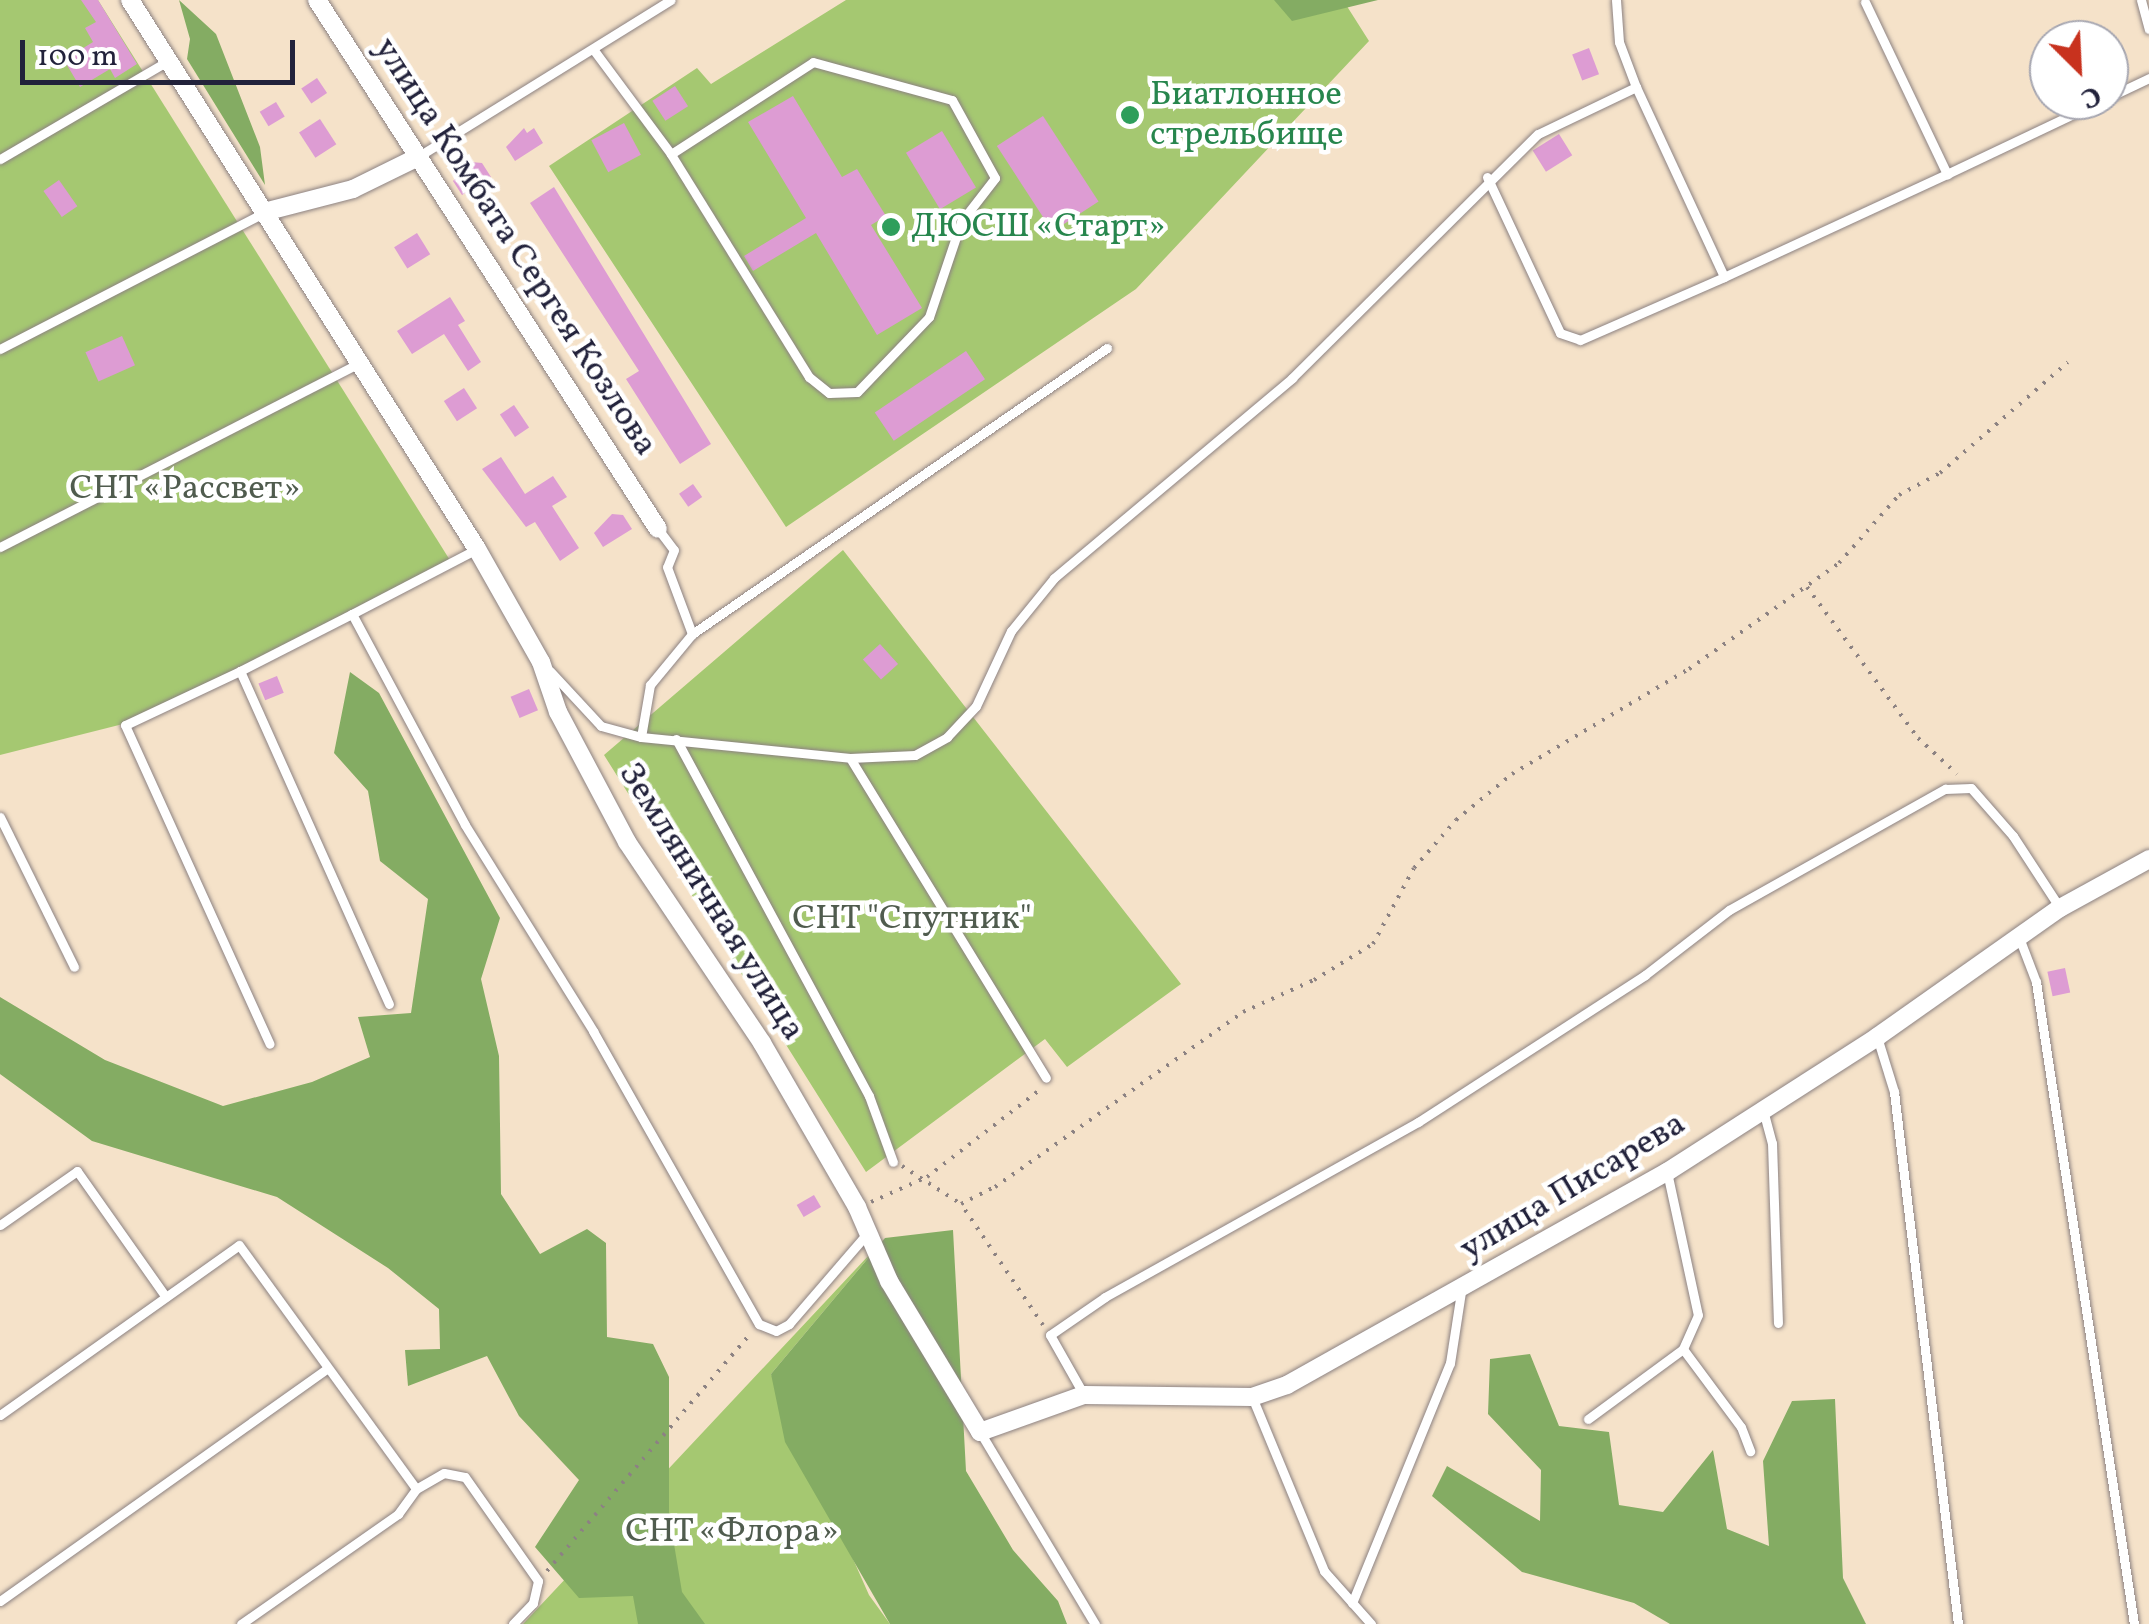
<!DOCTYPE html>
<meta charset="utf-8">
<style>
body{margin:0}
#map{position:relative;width:2149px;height:1624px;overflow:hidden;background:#f5e2c9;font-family:Vollkorn,serif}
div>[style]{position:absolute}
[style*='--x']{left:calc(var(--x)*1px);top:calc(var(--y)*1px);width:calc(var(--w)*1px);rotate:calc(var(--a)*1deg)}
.green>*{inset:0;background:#a5c871}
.forest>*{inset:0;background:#84ac63}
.building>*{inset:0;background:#dd9cd3;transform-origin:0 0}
.path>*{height:4px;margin-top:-2px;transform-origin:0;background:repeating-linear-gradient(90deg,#8c8282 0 2.5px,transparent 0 10.5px)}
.roads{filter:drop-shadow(0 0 2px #8c8282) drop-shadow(0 0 2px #8c8282)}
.service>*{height:9px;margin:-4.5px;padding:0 4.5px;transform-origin:4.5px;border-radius:4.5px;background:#fff}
.minor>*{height:18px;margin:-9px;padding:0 9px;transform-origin:9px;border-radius:9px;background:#fff}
.dots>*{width:28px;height:28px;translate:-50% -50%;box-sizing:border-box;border:5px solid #fff;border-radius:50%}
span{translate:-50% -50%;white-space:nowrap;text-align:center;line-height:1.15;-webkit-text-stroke:9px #fff;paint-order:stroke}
.leisure-label{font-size:35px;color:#27864d}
.left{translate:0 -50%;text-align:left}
.street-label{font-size:35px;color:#22223b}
.park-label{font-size:35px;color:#505c4e}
.north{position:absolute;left:2029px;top:20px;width:100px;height:100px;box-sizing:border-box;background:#fff;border:2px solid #a7a7b1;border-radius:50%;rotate:156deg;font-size:28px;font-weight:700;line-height:40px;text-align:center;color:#22223b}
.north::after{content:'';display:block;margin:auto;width:35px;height:45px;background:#c8321e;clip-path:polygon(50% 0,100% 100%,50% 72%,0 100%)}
.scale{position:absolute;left:20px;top:40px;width:275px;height:45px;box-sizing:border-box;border:5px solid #22223b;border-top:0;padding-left:12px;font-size:30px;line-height:35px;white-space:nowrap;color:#22223b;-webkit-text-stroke:8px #fff;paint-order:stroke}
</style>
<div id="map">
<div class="green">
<i style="clip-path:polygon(0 0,98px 0,453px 565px,123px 724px,0 755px)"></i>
<i style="clip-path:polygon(846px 0,1343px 0,1369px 41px,1136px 289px,786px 527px,549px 166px,697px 68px,711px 84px)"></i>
<i style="clip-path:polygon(843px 550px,1181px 984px,1067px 1067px,1045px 1039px,866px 1172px,604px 755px)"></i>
<i style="clip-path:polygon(885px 1238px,771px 1374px,869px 1595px,890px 1624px,523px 1624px)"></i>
</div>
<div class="forest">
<i style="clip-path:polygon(179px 0,216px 34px,260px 147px,265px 185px,187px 59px,190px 39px)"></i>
<i style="clip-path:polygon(1274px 0,1378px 0,1292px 21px)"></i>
<i style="clip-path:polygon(350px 672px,379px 693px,500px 918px,481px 979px,499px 1056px,501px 1194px,540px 1254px,587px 1229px,606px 1243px,607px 1337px,653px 1344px,669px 1377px,669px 1514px,682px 1592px,705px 1624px,638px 1624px,633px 1596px,579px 1598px,535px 1547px,579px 1480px,519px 1416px,487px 1356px,408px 1386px,405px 1350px,440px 1349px,439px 1309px,388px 1268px,277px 1197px,92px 1141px,0 1074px,0 997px,105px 1060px,223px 1106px,312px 1082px,370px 1057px,358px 1017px,411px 1013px,428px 899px,380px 861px,368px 791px,334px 753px)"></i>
<i style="clip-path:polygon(953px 1230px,966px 1471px,1013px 1550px,1058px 1601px,1067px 1624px,890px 1624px,785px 1442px,771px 1374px,885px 1238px)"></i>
<i style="clip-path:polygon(1530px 1354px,1559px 1426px,1609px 1432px,1619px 1505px,1663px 1512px,1713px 1450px,1727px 1529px,1769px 1546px,1763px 1461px,1792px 1401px,1835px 1399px,1843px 1578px,1866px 1624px,1670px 1624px,1634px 1603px,1522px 1572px,1432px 1496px,1447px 1466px,1540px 1521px,1541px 1470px,1488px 1414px,1490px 1359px)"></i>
</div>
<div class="building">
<i style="clip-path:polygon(81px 0,98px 0,137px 64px,115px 78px,110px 69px,80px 87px,64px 60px,93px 42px,85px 28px,96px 22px)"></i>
<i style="left:1589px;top:48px;width:28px;height:18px;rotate:69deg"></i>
<i style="left:317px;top:78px;width:18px;height:19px;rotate:56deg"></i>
<i style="left:675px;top:86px;width:24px;height:27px;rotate:57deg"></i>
<i style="clip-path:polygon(793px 96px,842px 177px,857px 169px,876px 200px,886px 216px,871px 225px,922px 308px,877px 335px,816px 233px,753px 271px,744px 256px,806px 218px,748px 122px)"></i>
<i style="left:276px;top:102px;width:17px;height:19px;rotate:59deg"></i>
<i style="left:1043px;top:116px;width:102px;height:55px;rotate:57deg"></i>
<i style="left:320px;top:119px;width:30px;height:25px;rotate:57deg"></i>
<i style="left:624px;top:123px;width:36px;height:37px;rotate:62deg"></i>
<i style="clip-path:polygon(524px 128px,527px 133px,534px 128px,543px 143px,515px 161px,506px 147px)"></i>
<i style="left:942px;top:131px;width:66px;height:42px;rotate:59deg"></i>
<i style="left:1559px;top:134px;width:25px;height:31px;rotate:58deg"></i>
<i style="clip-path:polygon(471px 162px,482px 163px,491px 177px,462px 195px,453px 181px)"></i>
<i style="left:59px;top:180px;width:32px;height:19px;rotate:55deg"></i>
<i style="clip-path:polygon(554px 187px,711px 444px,680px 464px,626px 379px,639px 371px,530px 203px)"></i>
<i style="left:417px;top:233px;width:25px;height:27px;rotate:58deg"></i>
<i style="clip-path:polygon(450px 297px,465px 321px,458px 325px,481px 362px,468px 371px,444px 334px,412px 354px,397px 331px)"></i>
<i style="left:122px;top:336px;width:32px;height:40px;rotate:66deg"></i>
<i style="left:966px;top:351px;width:34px;height:110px;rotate:56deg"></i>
<i style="left:464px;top:388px;width:24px;height:24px;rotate:57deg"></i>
<i style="left:514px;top:405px;width:27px;height:17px;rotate:56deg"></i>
<i style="clip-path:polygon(501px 457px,525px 494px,553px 476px,567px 497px,552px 506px,579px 548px,560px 561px,535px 522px,526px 527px,482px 469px)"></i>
<i style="left:693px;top:484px;width:16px;height:17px;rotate:55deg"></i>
<i style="clip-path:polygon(612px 514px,623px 515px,632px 529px,603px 547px,594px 533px)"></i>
<i style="left:880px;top:644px;width:27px;height:23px;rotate:48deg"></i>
<i style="left:277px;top:676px;width:18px;height:20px;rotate:68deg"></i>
<i style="left:529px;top:689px;width:23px;height:20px;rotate:67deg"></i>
<i style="left:2065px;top:968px;width:25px;height:18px;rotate:78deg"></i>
<i style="left:814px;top:1195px;width:14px;height:20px;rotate:60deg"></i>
</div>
<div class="path">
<i style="--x:1807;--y:587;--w:187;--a:53.7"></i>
<i style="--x:1918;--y:738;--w:53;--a:42.7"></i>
<i style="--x:902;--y:1166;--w:70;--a:32.8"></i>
<i style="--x:871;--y:1202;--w:61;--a:-24.1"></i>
<i style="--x:927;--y:1177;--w:144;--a:-37.7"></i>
<i style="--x:1043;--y:1325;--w:146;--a:-124.1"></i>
<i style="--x:961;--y:1204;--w:38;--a:-27"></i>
<i style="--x:995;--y:1187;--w:304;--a:-35.2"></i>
<i style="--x:1243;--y:1012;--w:78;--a:-24.3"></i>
<i style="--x:1314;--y:980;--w:69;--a:-31.4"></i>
<i style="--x:1373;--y:944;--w:86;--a:-61.7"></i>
<i style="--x:1414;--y:868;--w:64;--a:-48.8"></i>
<i style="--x:1456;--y:820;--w:72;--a:-39.4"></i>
<i style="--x:1512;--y:774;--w:206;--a:-30.7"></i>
<i style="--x:1689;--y:669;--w:184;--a:-35.2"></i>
<i style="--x:1839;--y:563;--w:91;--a:-48.6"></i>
<i style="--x:1899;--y:495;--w:47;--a:-28.2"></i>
<i style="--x:1940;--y:473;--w:169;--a:-40.9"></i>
<i style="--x:547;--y:1571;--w:311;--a:-49.4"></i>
</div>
<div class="roads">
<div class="service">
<i style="--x:2141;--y:0;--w:30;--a:75"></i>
<i style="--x:1865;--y:2;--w:191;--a:64.5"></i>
<i style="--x:1947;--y:174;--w:224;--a:-25.4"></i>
<i style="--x:593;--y:49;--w:131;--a:53.4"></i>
<i style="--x:671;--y:154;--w:169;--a:-32.9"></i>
<i style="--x:813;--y:62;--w:144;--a:15.3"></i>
<i style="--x:952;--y:100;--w:89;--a:61.1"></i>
<i style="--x:995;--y:178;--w:56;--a:127.7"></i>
<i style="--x:961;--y:222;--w:100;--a:108.6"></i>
<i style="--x:929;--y:317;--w:104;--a:133.8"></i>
<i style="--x:857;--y:392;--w:28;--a:178"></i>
<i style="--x:829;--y:393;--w:26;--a:-141"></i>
<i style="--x:809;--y:377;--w:262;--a:-121.8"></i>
<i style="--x:1636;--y:87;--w:209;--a:65.1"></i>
<i style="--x:1724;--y:277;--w:246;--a:-24.8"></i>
<i style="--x:419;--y:156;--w:296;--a:-31.8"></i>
<i style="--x:0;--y:159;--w:194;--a:-30.3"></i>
<i style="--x:1487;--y:177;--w:172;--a:64.9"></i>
<i style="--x:1560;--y:333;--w:21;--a:19"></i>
<i style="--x:1580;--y:340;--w:157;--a:-23.6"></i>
<i style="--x:0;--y:349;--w:298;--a:-27.3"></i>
<i style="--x:658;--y:529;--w:26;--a:53"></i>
<i style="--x:674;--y:550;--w:18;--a:112"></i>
<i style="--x:667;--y:567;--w:72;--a:69.5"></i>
<i style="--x:0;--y:547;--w:403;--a:-27.1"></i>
<i style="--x:352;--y:614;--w:141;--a:-27.5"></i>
<i style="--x:240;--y:671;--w:127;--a:154.8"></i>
<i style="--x:125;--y:725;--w:350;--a:65.6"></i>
<i style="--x:550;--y:671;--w:75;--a:47.2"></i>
<i style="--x:601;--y:726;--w:41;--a:15.4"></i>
<i style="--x:641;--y:737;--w:210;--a:5.7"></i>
<i style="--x:850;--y:758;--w:65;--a:-2.6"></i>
<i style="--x:915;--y:755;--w:37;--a:-29"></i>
<i style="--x:947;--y:737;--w:42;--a:-46.9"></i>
<i style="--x:976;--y:706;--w:83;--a:-65"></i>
<i style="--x:1011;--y:631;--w:68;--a:-50.9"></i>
<i style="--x:1054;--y:578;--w:311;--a:-40"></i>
<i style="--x:1292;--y:378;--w:346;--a:-44.8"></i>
<i style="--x:1538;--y:134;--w:109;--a:-25.6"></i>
<i style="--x:1636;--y:87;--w:48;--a:-110.7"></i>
<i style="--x:1619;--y:42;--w:42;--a:-94.1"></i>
<i style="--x:641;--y:737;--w:53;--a:-80.2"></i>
<i style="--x:650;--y:685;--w:66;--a:-50.5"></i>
<i style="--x:692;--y:634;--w:504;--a:-34.57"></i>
<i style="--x:676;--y:739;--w:406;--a:61.6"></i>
<i style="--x:869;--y:1096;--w:70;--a:70"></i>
<i style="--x:850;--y:758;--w:375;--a:58.5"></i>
<i style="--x:0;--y:817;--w:167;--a:63.7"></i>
<i style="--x:2020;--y:940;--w:45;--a:69.1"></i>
<i style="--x:2036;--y:982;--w:649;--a:81.32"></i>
<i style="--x:389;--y:1004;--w:365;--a:-114.1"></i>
<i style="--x:240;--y:671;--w:126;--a:-27"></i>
<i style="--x:352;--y:614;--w:239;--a:61.8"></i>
<i style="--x:465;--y:825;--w:243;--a:58.1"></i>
<i style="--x:593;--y:1031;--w:337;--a:60.5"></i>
<i style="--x:759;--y:1324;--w:18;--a:22"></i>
<i style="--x:776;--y:1331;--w:15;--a:-28"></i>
<i style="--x:789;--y:1324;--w:116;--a:-49.2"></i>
<i style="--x:1877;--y:1037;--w:58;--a:72.8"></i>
<i style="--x:1894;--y:1092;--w:536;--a:83.14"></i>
<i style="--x:1763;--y:1110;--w:34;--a:75"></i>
<i style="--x:1772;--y:1143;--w:180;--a:88.1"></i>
<i style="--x:1667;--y:1172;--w:146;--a:77.8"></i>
<i style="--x:1698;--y:1315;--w:37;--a:114"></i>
<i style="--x:1683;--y:1349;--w:97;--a:53.4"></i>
<i style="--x:1741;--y:1427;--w:26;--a:69"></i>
<i style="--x:0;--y:1225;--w:94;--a:-35"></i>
<i style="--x:77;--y:1171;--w:154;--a:54.8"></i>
<i style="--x:1084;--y:1395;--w:69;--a:-119.5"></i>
<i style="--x:1050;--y:1335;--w:67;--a:-34.6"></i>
<i style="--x:1105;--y:1297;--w:359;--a:-29.2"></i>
<i style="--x:1418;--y:1122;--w:270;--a:-32.9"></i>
<i style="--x:1645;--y:975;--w:106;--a:-37.7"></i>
<i style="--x:1729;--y:910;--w:248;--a:-29.3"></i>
<i style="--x:1945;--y:789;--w:26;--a:-2"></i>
<i style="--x:1971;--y:788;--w:64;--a:48.8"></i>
<i style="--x:2013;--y:836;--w:86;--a:56.9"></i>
<i style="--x:1252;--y:1397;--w:188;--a:67.5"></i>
<i style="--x:1324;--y:1571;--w:71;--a:48.4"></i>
<i style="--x:0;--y:1415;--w:293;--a:-35.4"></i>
<i style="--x:239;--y:1245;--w:301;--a:54"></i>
<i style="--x:1588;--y:1419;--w:118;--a:-36.4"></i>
<i style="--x:980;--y:1432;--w:224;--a:59.1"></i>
<i style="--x:0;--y:1601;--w:399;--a:-35.4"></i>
<i style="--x:1352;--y:1603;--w:259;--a:-67.8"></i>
<i style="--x:1450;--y:1363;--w:72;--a:-81.2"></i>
<i style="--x:241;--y:1624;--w:192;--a:-35"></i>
<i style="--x:398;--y:1514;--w:31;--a:-54"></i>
<i style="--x:416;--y:1489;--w:32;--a:-30"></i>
<i style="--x:444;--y:1473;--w:21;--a:11"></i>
<i style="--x:465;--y:1477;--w:127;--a:54.9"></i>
<i style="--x:538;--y:1581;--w:23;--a:103"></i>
<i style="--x:533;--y:1603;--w:29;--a:134"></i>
</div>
<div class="minor">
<i style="--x:130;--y:0;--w:649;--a:57.7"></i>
<i style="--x:477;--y:549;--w:130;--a:60.5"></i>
<i style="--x:541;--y:662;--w:53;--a:71.2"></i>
<i style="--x:558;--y:712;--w:147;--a:62"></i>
<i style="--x:627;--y:842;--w:242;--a:56.1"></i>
<i style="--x:762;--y:1043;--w:190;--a:59.9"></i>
<i style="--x:857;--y:1207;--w:81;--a:66.6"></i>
<i style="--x:889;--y:1281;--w:176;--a:58.9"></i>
<i style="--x:980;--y:1432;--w:110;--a:-19.6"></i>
<i style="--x:1084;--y:1395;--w:168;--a:0.7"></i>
<i style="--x:1252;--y:1397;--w:37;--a:-19"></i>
<i style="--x:1287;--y:1385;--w:436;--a:-29.3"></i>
<i style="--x:1667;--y:1172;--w:250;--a:-32.7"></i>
<i style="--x:1877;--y:1037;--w:224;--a:-35.2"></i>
<i style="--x:2060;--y:908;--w:102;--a:-28.8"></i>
<i style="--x:317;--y:0;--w:629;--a:57.19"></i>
<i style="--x:268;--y:211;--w:88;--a:-14.5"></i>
<i style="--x:353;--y:189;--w:70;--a:-26.2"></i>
</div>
</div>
<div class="dots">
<i style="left:1130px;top:115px;background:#2e9e5b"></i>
<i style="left:891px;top:227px;background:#2e9e5b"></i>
</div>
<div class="leisure-label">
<span class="left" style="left:1150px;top:115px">Биатлонное<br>стрельбище</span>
<span class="left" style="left:911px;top:227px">ДЮСШ «Старт»</span>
</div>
<div class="street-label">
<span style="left:515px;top:247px;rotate:57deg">улица Комбата Сергея Козлова</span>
<span style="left:711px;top:902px;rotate:58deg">Земляничная улица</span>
<span style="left:1573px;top:1187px;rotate:-31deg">улица Писарева</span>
</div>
<div class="park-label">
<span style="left:185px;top:489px">СНТ «Рассвет»</span>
<span style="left:912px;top:919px">СНТ "Спутник"</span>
<span style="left:732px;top:1532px">СНТ «Флора»</span>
</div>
<div class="north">С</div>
<div class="scale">100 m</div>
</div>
